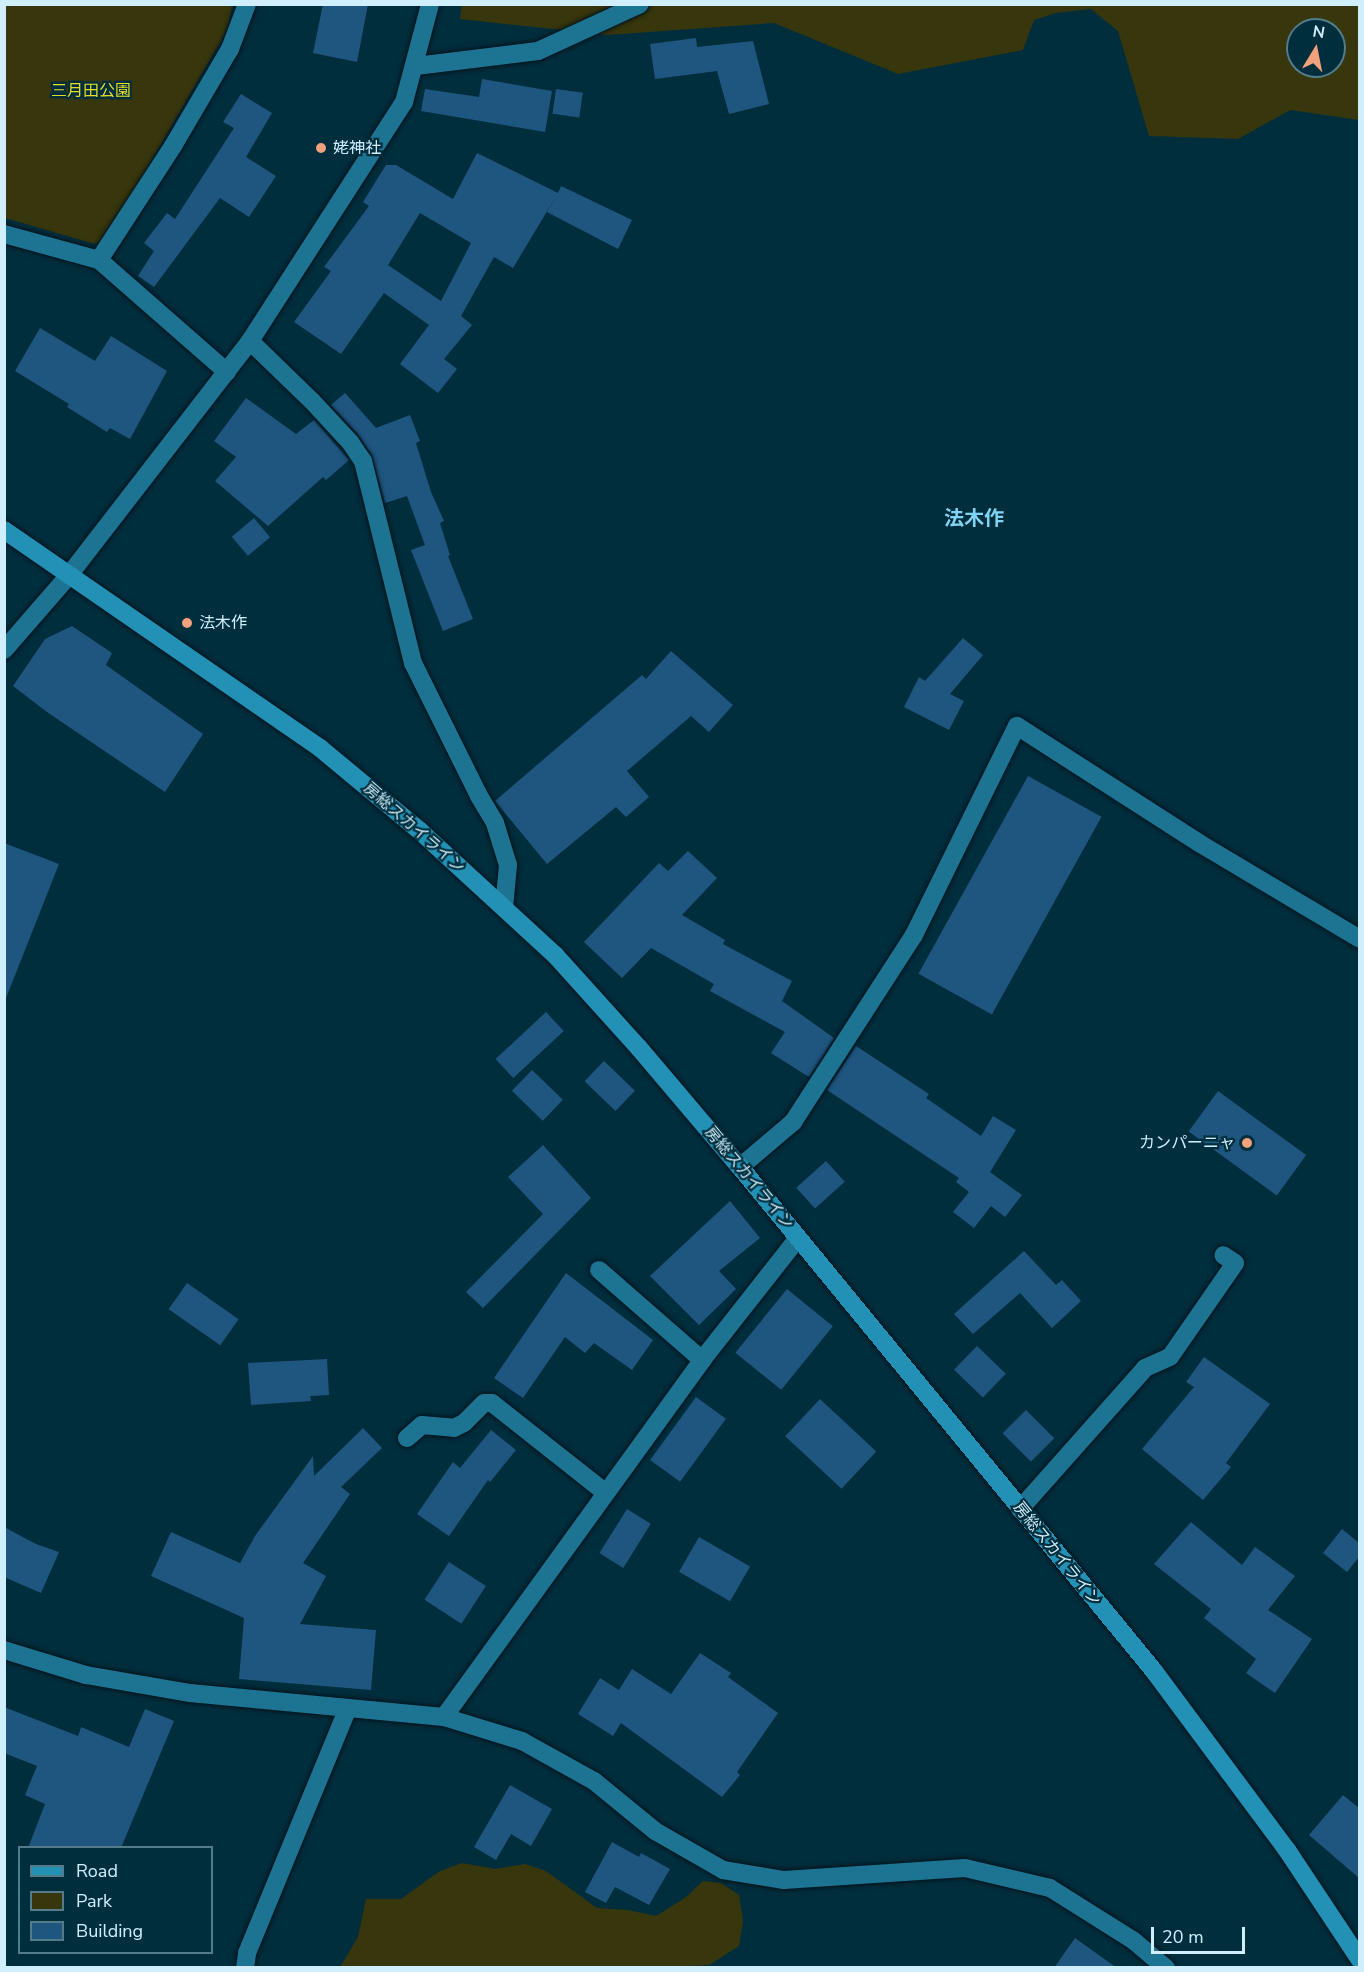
<!DOCTYPE html>
<meta charset="utf-8">
<style>
body{margin:0}
#map{position:relative;width:1364px;height:1972px;overflow:hidden;background:#002e3d;font-family:"Nunito Sans","Noto Sans JP",sans-serif}
div>[style]{position:absolute}
[style*='--x']{left:calc(var(--x)*1px);top:calc(var(--y)*1px);width:calc(var(--w)*1px);rotate:calc(var(--a)*1deg)}
.green>*{inset:0;background:#38360c}
.building>*{inset:0;background:#1f5680;transform-origin:0 0}
.roads{filter:drop-shadow(0 0 2px #00141d) drop-shadow(0 0 2px #00141d)}
.minor>*{height:18px;margin:-9px;padding:0 9px;transform-origin:9px;border-radius:9px;background:#1d7492}
.major>*{height:18px;margin:-9px;padding:0 9px;transform-origin:9px;border-radius:9px;background:#2391b6}
.dots>*{width:16px;height:16px;translate:-50% -50%;box-sizing:border-box;border:3px solid #002e3d;border-radius:50%}
span{translate:-50% -50%;white-space:nowrap;text-align:center;line-height:1.15;-webkit-text-stroke:4.5px #002e3d;paint-order:stroke}
.park-label{font-size:16px;color:#e6db26}
.poi-label{font-size:16px;color:#d0eefb}
.left{translate:0 -50%;text-align:left}
.right{translate:-100% -50%;text-align:right}
.street-label{font-size:16px;color:#d0eefb}
.quarter-label{font-size:20px;color:#82d3f3;font-weight:700}
.frame{position:absolute;inset:0;border:6px solid #d0eefb;pointer-events:none}
.legend{position:absolute;left:18px;top:1846px;width:195px;height:108px;box-sizing:border-box;background:#002e3d;border:2px solid #537b89;margin:0;padding:8px 10px;list-style:none;font-size:18px;color:#d0eefb}
.legend li{display:flex;align-items:center;gap:12px;height:30px}
.legend b{width:30px;border:2px solid #537b89}
.north{position:absolute;left:1286px;top:18px;width:60px;height:60px;box-sizing:border-box;background:#002e3d;border:2px solid #537b89;border-radius:50%;rotate:10deg;font-size:16px;font-weight:700;line-height:24px;text-align:center;color:#d0eefb}
.north::after{content:'';display:block;margin:auto;width:21px;height:27px;background:#f1a17c;clip-path:polygon(50% 0,100% 100%,50% 72%,0 100%)}
.scale{position:absolute;left:1151px;top:1927px;width:94px;height:27px;box-sizing:border-box;border:3px solid #d0eefb;border-top:0;padding-left:8px;font-size:18px;line-height:21px;white-space:nowrap;color:#d0eefb;-webkit-text-stroke:4px #002e3d;paint-order:stroke}
</style>
<div id="map">
<div class="green">
<i style="clip-path:polygon(evenodd,462px 4px,1359px 5px,1359px 120px,1290px 110px,1238px 139px,1149px 136px,1118px 31px,1091px 9px,1056px 13px,1034px 20px,1023px 50px,898px 74px,774px 23px,608px 35px,460px 19px,462px 4px,1298px 30px,1334px 30px,1334px 66px,1298px 66px,1298px 30px)"></i>
<i style="clip-path:polygon(4px 5px,232px 5px,228px 27px,220px 42px,109px 234px,102px 241px,95px 244px,5px 218px)"></i>
<i style="clip-path:polygon(462px 1863px,495px 1869px,525px 1864px,546px 1871px,597px 1908px,628px 1910px,656px 1916px,685px 1898px,703px 1881px,721px 1883px,739px 1895px,743px 1921px,739px 1946px,709px 1965px,671px 1967px,340px 1967px,358px 1937px,366px 1899px,401px 1899px,440px 1871px)"></i>
</div>
<div class="building">
<i style="clip-path:polygon(323px 4px,368px 4px,357px 62px,313px 53px)"></i>
<i style="clip-path:polygon(696px 38px,697px 47px,753px 41px,769px 104px,729px 114px,717px 71px,655px 79px,650px 44px)"></i>
<i style="clip-path:polygon(482px 79px,552px 91px,545px 132px,421px 111px,425px 89px,479px 97px)"></i>
<i style="left:556px;top:89px;width:27px;height:25px;rotate:8deg"></i>
<i style="clip-path:polygon(241px 94px,272px 113px,246px 157px,276px 176px,249px 217px,220px 198px,154px 287px,138px 276px,154px 251px,144px 243px,167px 213px,175px 219px,234px 128px,223px 122px)"></i>
<i style="clip-path:polygon(evenodd,477px 153px,558px 193px,561px 186px,632px 220px,618px 249px,547px 212px,558px 193px,513px 268px,494px 257px,461px 316px,472px 325px,444px 359px,457px 369px,438px 393px,400px 364px,429px 325px,384px 293px,341px 354px,294px 322px,331px 271px,324px 267px,369px 206px,363px 202px,386px 165px,396px 165px,453px 199px,477px 153px,420px 213px,471px 243px,441px 301px,388px 265px,420px 213px)"></i>
<i style="clip-path:polygon(40px 328px,95px 361px,111px 336px,167px 371px,130px 439px,110px 428px,107px 432px,67px 407px,69px 404px,15px 371px)"></i>
<i style="clip-path:polygon(345px 393px,376px 428px,410px 415px,420px 441px,416px 443px,431px 492px,444px 521px,440px 523px,450px 555px,448px 556px,473px 619px,443px 631px,411px 550px,425px 545px,407px 496px,385px 503px,372px 455px,358px 434px,331px 405px)"></i>
<i style="clip-path:polygon(246px 398px,296px 434px,314px 420px,349px 460px,326px 480px,323px 477px,268px 526px,215px 481px,236px 457px,214px 441px)"></i>
<i style="left:254px;top:518px;width:25px;height:29px;rotate:50deg"></i>
<i style="clip-path:polygon(72px 626px,112px 653px,106px 665px,203px 734px,165px 792px,47px 712px,13px 686px,45px 639px)"></i>
<i style="clip-path:polygon(963px 638px,983px 655px,950px 694px,964px 701px,949px 730px,904px 707px,919px 677px,925px 681px)"></i>
<i style="clip-path:polygon(671px 651px,733px 705px,709px 732px,691px 716px,627px 771px,649px 797px,626px 817px,616px 807px,547px 864px,495px 801px,642px 675px,646px 679px)"></i>
<i style="left:1028px;top:776px;width:84px;height:226px;rotate:29deg"></i>
<i style="clip-path:polygon(4px 843px,59px 864px,6px 998px,4px 998px)"></i>
<i style="clip-path:polygon(688px 851px,717px 878px,682px 915px,725px 940px,723px 944px,792px 981px,782px 1001px,834px 1038px,809px 1077px,771px 1053px,785px 1032px,710px 991px,714px 984px,651px 948px,622px 978px,584px 942px,659px 863px,668px 871px)"></i>
<i style="left:546px;top:1012px;width:26px;height:69px;rotate:47deg"></i>
<i style="clip-path:polygon(856px 1046px,929px 1094px,926px 1098px,981px 1136px,993px 1116px,1016px 1130px,990px 1172px,1022px 1195px,1005px 1217px,991px 1206px,974px 1228px,953px 1212px,969px 1192px,956px 1182px,959px 1178px,827px 1090px)"></i>
<i style="left:604px;top:1061px;width:43px;height:28px;rotate:44deg"></i>
<i style="left:532px;top:1070px;width:43px;height:29px;rotate:44deg"></i>
<i style="left:1218px;top:1091px;width:109px;height:50px;rotate:36deg"></i>
<i style="clip-path:polygon(543px 1145px,591px 1198px,483px 1308px,466px 1292px,543px 1214px,508px 1177px)"></i>
<i style="left:826px;top:1161px;width:28px;height:40px;rotate:48deg"></i>
<i style="clip-path:polygon(730px 1201px,760px 1238px,719px 1271px,736px 1289px,699px 1325px,650px 1276px)"></i>
<i style="clip-path:polygon(1024px 1251px,1056px 1285px,1062px 1280px,1081px 1301px,1052px 1328px,1020px 1293px,973px 1334px,954px 1314px)"></i>
<i style="clip-path:polygon(566px 1273px,653px 1340px,632px 1370px,594px 1343px,585px 1353px,565px 1337px,523px 1398px,494px 1378px)"></i>
<i style="left:187px;top:1283px;width:63px;height:32px;rotate:35deg"></i>
<i style="left:787px;top:1289px;width:59px;height:82px;rotate:39deg"></i>
<i style="left:977px;top:1346px;width:40px;height:33px;rotate:44deg"></i>
<i style="clip-path:polygon(1204px 1357px,1270px 1404px,1226px 1463px,1231px 1467px,1203px 1500px,1142px 1449px,1194px 1387px,1186px 1382px)"></i>
<i style="clip-path:polygon(327px 1359px,329px 1395px,310px 1396px,311px 1401px,251px 1405px,248px 1363px)"></i>
<i style="left:696px;top:1397px;width:37px;height:78px;rotate:36deg"></i>
<i style="left:820px;top:1399px;width:77px;height:51px;rotate:43deg"></i>
<i style="left:1026px;top:1410px;width:40px;height:33px;rotate:45deg"></i>
<i style="clip-path:polygon(363px 1428px,382px 1448px,341px 1487px,350px 1494px,303px 1563px,326px 1576px,300px 1624px,376px 1630px,371px 1690px,239px 1679px,244px 1618px,151px 1576px,171px 1532px,240px 1563px,255px 1536px,313px 1456px,314px 1476px)"></i>
<i style="clip-path:polygon(491px 1430px,516px 1450px,490px 1482px,488px 1480px,449px 1536px,417px 1514px,453px 1462px,460px 1468px)"></i>
<i style="left:627px;top:1509px;width:28px;height:52px;rotate:32deg"></i>
<i style="clip-path:polygon(1191px 1522px,1242px 1565px,1255px 1547px,1295px 1576px,1268px 1610px,1312px 1639px,1275px 1693px,1246px 1673px,1256px 1659px,1204px 1618px,1211px 1609px,1154px 1564px)"></i>
<i style="clip-path:polygon(4px 1527px,36px 1544px,59px 1552px,41px 1593px,4px 1577px)"></i>
<i style="clip-path:polygon(1342px 1529px,1359px 1543px,1359px 1557px,1347px 1572px,1323px 1553px)"></i>
<i style="left:699px;top:1537px;width:59px;height:40px;rotate:30deg"></i>
<i style="left:449px;top:1562px;width:44px;height:45px;rotate:33deg"></i>
<i style="clip-path:polygon(700px 1653px,731px 1673px,728px 1677px,778px 1713px,737px 1772px,740px 1775px,722px 1797px,621px 1723px,613px 1736px,578px 1714px,600px 1678px,619px 1690px,632px 1669px,671px 1694px)"></i>
<i style="clip-path:polygon(4px 1707px,78px 1736px,81px 1727px,129px 1747px,145px 1709px,174px 1721px,121px 1848px,28px 1848px,45px 1804px,25px 1795px,37px 1766px,4px 1753px)"></i>
<i style="clip-path:polygon(510px 1785px,552px 1809px,531px 1846px,511px 1834px,496px 1860px,474px 1847px)"></i>
<i style="clip-path:polygon(1343px 1795px,1359px 1808px,1359px 1878px,1309px 1835px)"></i>
<i style="clip-path:polygon(612px 1842px,639px 1857px,641px 1853px,670px 1869px,649px 1905px,615px 1887px,606px 1903px,585px 1892px)"></i>
<i style="clip-path:polygon(1075px 1938px,1117px 1968px,1054px 1968px)"></i>
</div>
<div class="roads">
<div class="minor">
<i style="--x:416;--y:66;--w:123;--a:-7"></i>
<i style="--x:538;--y:51;--w:112;--a:-24.7"></i>
<i style="--x:4;--y:234;--w:98;--a:15.3"></i>
<i style="--x:99;--y:260;--w:170;--a:41.2"></i>
<i style="--x:99;--y:260;--w:136;--a:-57"></i>
<i style="--x:173;--y:146;--w:113;--a:-59.6"></i>
<i style="--x:230;--y:49;--w:48;--a:-69.3"></i>
<i style="--x:250;--y:341;--w:86;--a:44.1"></i>
<i style="--x:312;--y:401;--w:56;--a:47.2"></i>
<i style="--x:350;--y:442;--w:23;--a:56"></i>
<i style="--x:363;--y:461;--w:208;--a:76.1"></i>
<i style="--x:413;--y:663;--w:148;--a:63.6"></i>
<i style="--x:479;--y:796;--w:31;--a:59"></i>
<i style="--x:495;--y:823;--w:44;--a:72.8"></i>
<i style="--x:508;--y:865;--w:43;--a:95.3"></i>
<i style="--x:4;--y:650;--w:101;--a:-49"></i>
<i style="--x:70;--y:574;--w:294;--a:-52.3"></i>
<i style="--x:250;--y:341;--w:284;--a:-57.2"></i>
<i style="--x:404;--y:102;--w:101;--a:-75.1"></i>
<i style="--x:740;--y:1167;--w:70;--a:-40.3"></i>
<i style="--x:793;--y:1122;--w:223;--a:-57.1"></i>
<i style="--x:914;--y:935;--w:233;--a:-63.8"></i>
<i style="--x:1017;--y:726;--w:216;--a:32.7"></i>
<i style="--x:1199;--y:843;--w:187;--a:30.8"></i>
<i style="--x:599;--y:1270;--w:137;--a:41.1"></i>
<i style="--x:407;--y:1438;--w:20;--a:-41"></i>
<i style="--x:422;--y:1425;--w:32;--a:5"></i>
<i style="--x:454;--y:1428;--w:11;--a:-27"></i>
<i style="--x:464;--y:1423;--w:28;--a:-45"></i>
<i style="--x:484;--y:1403;--w:8;--a:0"></i>
<i style="--x:492;--y:1403;--w:145;--a:38.3"></i>
<i style="--x:1020;--y:1509;--w:188;--a:-48.4"></i>
<i style="--x:1145;--y:1368;--w:27;--a:-24"></i>
<i style="--x:1170;--y:1357;--w:114;--a:-55.3"></i>
<i style="--x:1235;--y:1263;--w:14;--a:-146"></i>
<i style="--x:4;--y:1650;--w:86;--a:17"></i>
<i style="--x:86;--y:1675;--w:106;--a:9.8"></i>
<i style="--x:190;--y:1693;--w:255;--a:5.4"></i>
<i style="--x:444;--y:1717;--w:82;--a:17.1"></i>
<i style="--x:522;--y:1741;--w:82;--a:29.1"></i>
<i style="--x:594;--y:1781;--w:79;--a:39.3"></i>
<i style="--x:655;--y:1831;--w:78;--a:29.8"></i>
<i style="--x:723;--y:1870;--w:62;--a:9.3"></i>
<i style="--x:784;--y:1880;--w:181;--a:-3.8"></i>
<i style="--x:965;--y:1868;--w:87;--a:13.2"></i>
<i style="--x:1050;--y:1888;--w:99;--a:32.2"></i>
<i style="--x:1134;--y:1941;--w:42;--a:40.2"></i>
<i style="--x:444;--y:1717;--w:440;--a:-54.1"></i>
<i style="--x:702;--y:1360;--w:155;--a:-51.8"></i>
<i style="--x:245;--y:1968;--w:15;--a:-82"></i>
<i style="--x:247;--y:1953;--w:265;--a:-67.6"></i>
</div>
<div class="major">
<i style="--x:4;--y:530;--w:384;--a:34.6"></i>
<i style="--x:320;--y:748;--w:130;--a:39.7"></i>
<i style="--x:420;--y:831;--w:183;--a:42.6"></i>
<i style="--x:555;--y:955;--w:125;--a:47.9"></i>
<i style="--x:639;--y:1048;--w:156;--a:49.7"></i>
<i style="--x:740;--y:1167;--w:652;--a:50.6"></i>
<i style="--x:1154;--y:1671;--w:223;--a:53.4"></i>
<i style="--x:1287;--y:1850;--w:132;--a:56.4"></i>
</div>
</div>
<div class="dots">
<i style="left:321px;top:148px;background:#f1a17c"></i>
<i style="left:187px;top:623px;background:#f1a17c"></i>
<i style="left:1247px;top:1143px;background:#f1a17c"></i>
</div>
<div class="park-label">
<span style="left:91px;top:91px">三月田公園</span>
</div>
<div class="poi-label">
<span class="left" style="left:333px;top:148px">姥神社</span>
<span class="left" style="left:199px;top:623px">法木作</span>
<span class="right" style="left:1235px;top:1143px">カンパーニャ</span>
</div>
<div class="street-label">
<span style="left:414px;top:828px;rotate:41deg">房総スカイライン</span>
<span style="left:749px;top:1178px;rotate:50deg">房総スカイライン</span>
<span style="left:1057px;top:1554px;rotate:51deg">房総スカイライン</span>
</div>
<div class="quarter-label">
<span style="left:974px;top:518px">法木作</span>
</div>
<div class="frame"></div>
<ul class="legend">
<li><b style="height:8px;background:#2391b6"></b>Road</li>
<li><b style="height:16px;background:#38360c"></b>Park</li>
<li><b style="height:16px;background:#1f5680"></b>Building</li>
</ul>
<div class="north">N</div>
<div class="scale">20 m</div>
</div>
